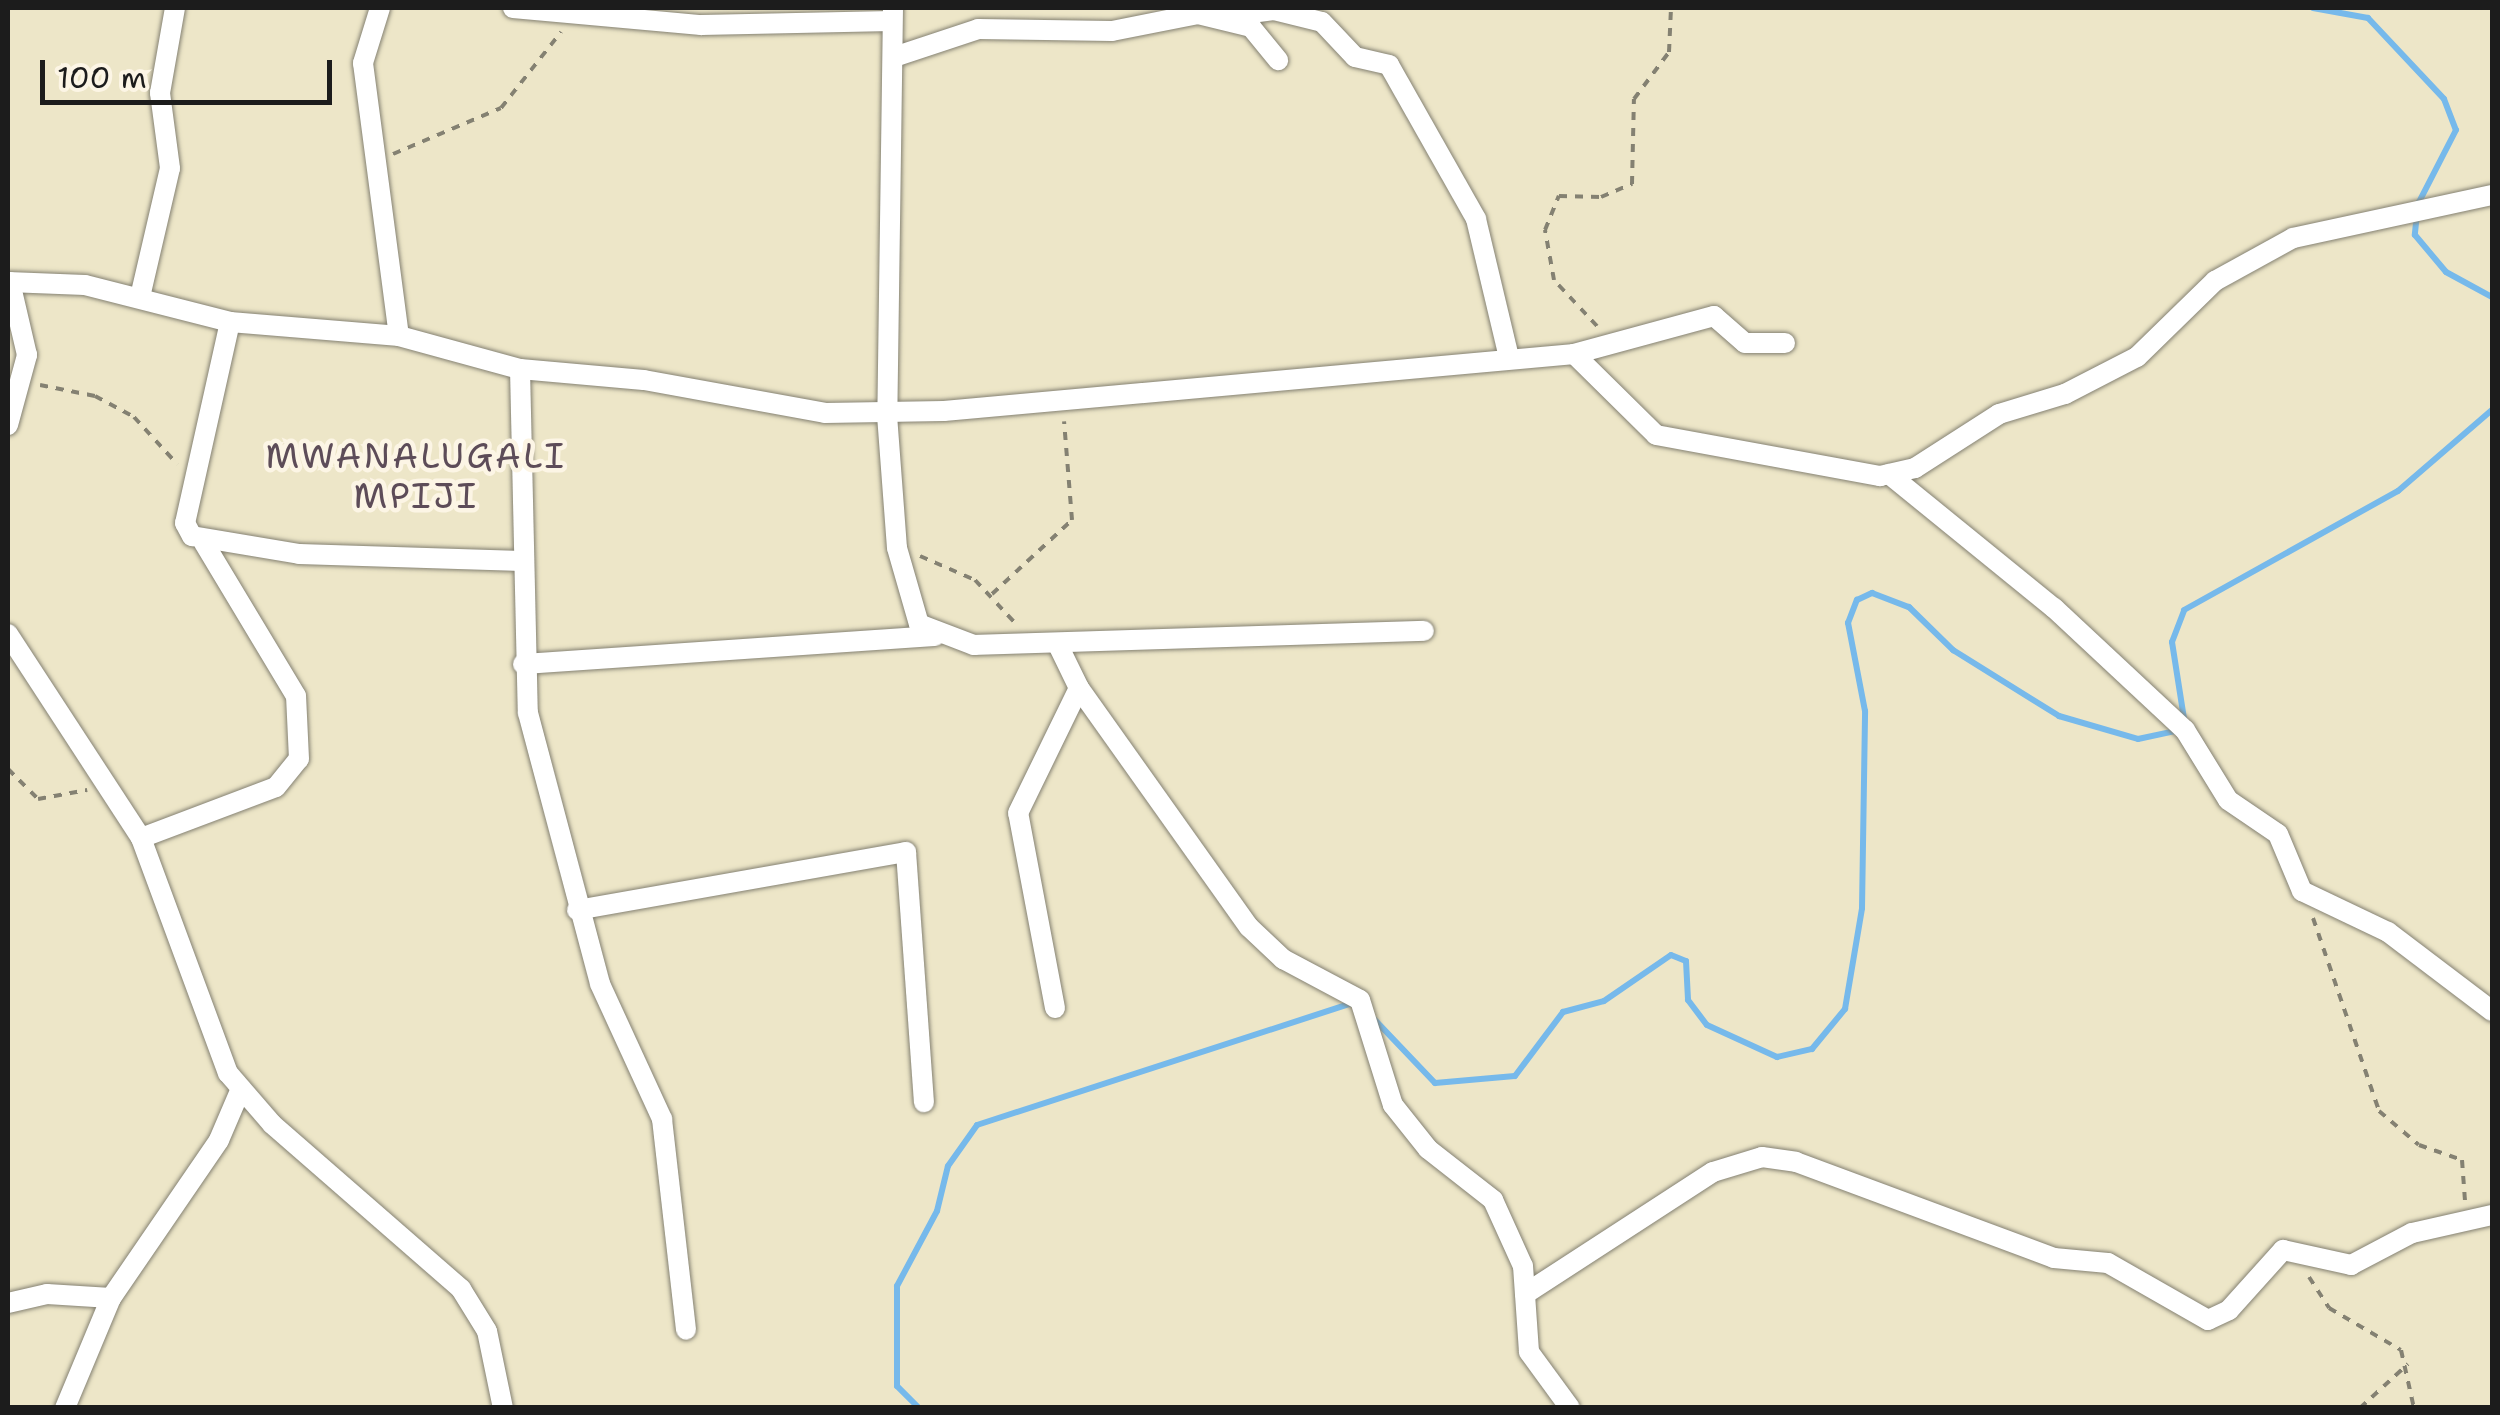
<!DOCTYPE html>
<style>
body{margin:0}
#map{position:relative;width:2500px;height:1415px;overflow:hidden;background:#ede6c8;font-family:"Shantell Sans",sans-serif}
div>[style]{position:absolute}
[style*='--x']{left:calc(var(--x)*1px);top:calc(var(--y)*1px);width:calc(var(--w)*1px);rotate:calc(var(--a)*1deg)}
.stream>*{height:6px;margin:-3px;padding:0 3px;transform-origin:3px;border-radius:3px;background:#76b9eb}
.path>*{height:4px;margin-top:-2px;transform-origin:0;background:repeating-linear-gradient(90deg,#848172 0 8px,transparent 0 16px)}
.roads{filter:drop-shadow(0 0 2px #848172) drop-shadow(0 0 2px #848172)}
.minor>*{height:20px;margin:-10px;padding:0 10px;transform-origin:10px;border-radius:10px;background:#fff}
span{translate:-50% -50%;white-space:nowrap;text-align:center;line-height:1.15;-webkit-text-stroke:9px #fcf5e5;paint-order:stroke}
.quarter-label{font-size:35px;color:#5d4c58;letter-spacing:2.5px}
.frame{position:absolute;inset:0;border:10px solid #1c1c1c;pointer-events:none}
.scale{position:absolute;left:40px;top:60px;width:292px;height:45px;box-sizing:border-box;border:5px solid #1c1c1c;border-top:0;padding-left:12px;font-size:30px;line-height:35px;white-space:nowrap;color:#1c1c1c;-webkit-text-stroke:8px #fcf5e5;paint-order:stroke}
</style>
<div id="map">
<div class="stream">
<i style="--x:2313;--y:8;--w:56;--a:10.3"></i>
<i style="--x:2368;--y:18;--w:111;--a:46.8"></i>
<i style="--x:2444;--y:99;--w:33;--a:69"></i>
<i style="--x:2456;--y:130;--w:83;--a:117.2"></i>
<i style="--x:2418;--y:204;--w:31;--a:96"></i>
<i style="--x:2415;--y:235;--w:48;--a:50"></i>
<i style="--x:2446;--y:272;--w:52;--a:28.5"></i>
<i style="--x:2185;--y:725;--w:84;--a:-98.9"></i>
<i style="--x:2172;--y:642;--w:34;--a:-69"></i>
<i style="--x:2184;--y:610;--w:245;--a:-29.1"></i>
<i style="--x:2398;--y:491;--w:124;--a:-40.8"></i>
<i style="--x:1375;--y:1020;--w:87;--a:46.4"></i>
<i style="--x:1435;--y:1083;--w:80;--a:-5"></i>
<i style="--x:1515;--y:1076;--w:80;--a:-53.1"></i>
<i style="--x:1563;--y:1012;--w:42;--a:-15"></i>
<i style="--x:1604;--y:1001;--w:81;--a:-34.5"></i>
<i style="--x:1671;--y:955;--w:16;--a:22"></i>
<i style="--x:1686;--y:961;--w:39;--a:87"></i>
<i style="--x:1688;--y:1000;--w:31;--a:53"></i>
<i style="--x:1707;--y:1025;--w:77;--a:24.6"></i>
<i style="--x:1777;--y:1057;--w:36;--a:-13"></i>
<i style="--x:1812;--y:1049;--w:52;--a:-50.5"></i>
<i style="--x:1845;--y:1009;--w:102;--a:-80.4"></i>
<i style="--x:1862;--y:908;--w:197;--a:-89.1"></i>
<i style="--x:1865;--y:711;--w:90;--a:-100.9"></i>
<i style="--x:1848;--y:623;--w:25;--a:-69"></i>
<i style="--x:1857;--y:600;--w:17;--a:-25"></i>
<i style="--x:1872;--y:593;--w:40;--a:21"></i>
<i style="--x:1909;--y:607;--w:62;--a:44.3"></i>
<i style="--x:1953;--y:650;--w:125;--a:31.9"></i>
<i style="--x:2059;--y:716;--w:82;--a:16.2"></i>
<i style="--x:2138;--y:739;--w:40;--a:-12"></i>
<i style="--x:919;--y:1408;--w:31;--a:-135"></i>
<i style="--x:897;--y:1386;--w:100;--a:-90"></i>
<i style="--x:897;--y:1286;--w:85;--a:-61.9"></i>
<i style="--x:937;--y:1211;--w:46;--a:-76.3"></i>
<i style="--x:948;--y:1166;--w:50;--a:-54.7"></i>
<i style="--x:977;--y:1125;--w:395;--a:-18"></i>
</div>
<div class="path">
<i style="--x:393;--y:154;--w:117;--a:-23.1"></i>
<i style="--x:501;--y:108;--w:97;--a:-51.7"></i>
<i style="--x:1597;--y:326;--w:63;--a:-133.1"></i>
<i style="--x:1554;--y:280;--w:51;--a:-100.2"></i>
<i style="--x:1545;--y:230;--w:37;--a:-68"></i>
<i style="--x:1559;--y:196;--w:42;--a:1.4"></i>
<i style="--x:1601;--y:197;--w:34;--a:-23"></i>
<i style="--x:1632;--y:184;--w:85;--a:-88.7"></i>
<i style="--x:1634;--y:99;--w:59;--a:-53.3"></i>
<i style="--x:1669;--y:52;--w:44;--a:-87.4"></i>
<i style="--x:40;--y:385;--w:56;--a:11.3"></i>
<i style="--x:95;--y:396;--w:44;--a:28.3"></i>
<i style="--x:134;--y:417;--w:64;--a:47.5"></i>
<i style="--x:920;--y:556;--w:60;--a:23.6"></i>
<i style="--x:975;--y:580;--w:60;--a:47"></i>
<i style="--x:992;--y:594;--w:109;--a:-42.8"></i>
<i style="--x:1072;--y:520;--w:99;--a:-94.6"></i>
<i style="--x:8;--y:769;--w:42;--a:45"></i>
<i style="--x:38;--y:799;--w:50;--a:-10.4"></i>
<i style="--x:2313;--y:918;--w:204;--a:71.1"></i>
<i style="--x:2379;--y:1111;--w:52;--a:40.4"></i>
<i style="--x:2419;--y:1145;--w:46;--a:19.2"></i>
<i style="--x:2462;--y:1160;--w:41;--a:85.8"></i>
<i style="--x:2309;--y:1277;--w:37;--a:57"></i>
<i style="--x:2329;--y:1308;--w:83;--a:30.3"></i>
<i style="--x:2401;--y:1350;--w:59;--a:77.4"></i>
<i style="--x:2360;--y:1408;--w:65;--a:-42.5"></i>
</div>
<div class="roads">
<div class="minor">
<i style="--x:380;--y:8;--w:58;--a:107.2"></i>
<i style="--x:363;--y:63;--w:275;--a:82.5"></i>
<i style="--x:513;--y:8;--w:189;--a:5.2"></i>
<i style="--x:701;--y:25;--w:191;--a:-1.2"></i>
<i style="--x:893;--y:8;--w:407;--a:90.8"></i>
<i style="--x:887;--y:415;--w:133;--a:85.7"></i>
<i style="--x:897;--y:548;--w:79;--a:73.9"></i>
<i style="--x:919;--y:624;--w:59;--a:20.9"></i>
<i style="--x:974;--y:645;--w:450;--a:-1.8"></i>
<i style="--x:1228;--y:16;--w:46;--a:-7.4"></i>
<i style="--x:1274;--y:10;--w:49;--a:14"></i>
<i style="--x:1322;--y:22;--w:48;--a:46.7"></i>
<i style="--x:1355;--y:57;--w:35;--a:13"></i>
<i style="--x:1389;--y:65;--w:177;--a:60.5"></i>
<i style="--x:1476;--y:219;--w:142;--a:76.6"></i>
<i style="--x:894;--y:57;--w:89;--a:-18.4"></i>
<i style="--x:978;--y:29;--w:134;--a:0.9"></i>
<i style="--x:1112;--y:31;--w:88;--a:-11.2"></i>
<i style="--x:1198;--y:14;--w:55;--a:13.8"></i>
<i style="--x:1251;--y:27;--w:43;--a:50.7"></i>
<i style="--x:8;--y:282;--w:77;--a:2.2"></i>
<i style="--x:85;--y:285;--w:150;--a:14.3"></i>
<i style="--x:230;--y:322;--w:170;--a:4.7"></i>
<i style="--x:399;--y:336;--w:125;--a:15.3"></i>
<i style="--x:520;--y:369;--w:124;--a:5.1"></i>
<i style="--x:644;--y:380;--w:184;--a:10.3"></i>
<i style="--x:825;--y:413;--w:119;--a:-1"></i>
<i style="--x:944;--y:411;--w:633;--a:-5.17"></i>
<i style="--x:1574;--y:354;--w:115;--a:44.6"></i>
<i style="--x:1656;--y:435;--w:228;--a:10.4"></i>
<i style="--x:1880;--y:476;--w:36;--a:-13"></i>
<i style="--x:1915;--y:468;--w:100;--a:-32.7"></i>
<i style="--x:1999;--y:414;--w:69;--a:-16.9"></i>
<i style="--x:2065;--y:394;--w:81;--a:-27.2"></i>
<i style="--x:2137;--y:357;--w:109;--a:-44.3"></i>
<i style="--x:2215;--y:281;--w:89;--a:-28.9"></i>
<i style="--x:2293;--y:238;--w:204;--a:-12.2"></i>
<i style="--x:140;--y:297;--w:132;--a:-76.9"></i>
<i style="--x:170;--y:168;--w:76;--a:-97.6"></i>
<i style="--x:160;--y:93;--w:86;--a:-80"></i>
<i style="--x:230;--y:322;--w:206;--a:102.6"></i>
<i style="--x:185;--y:523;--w:15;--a:62"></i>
<i style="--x:192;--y:536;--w:109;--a:9.5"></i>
<i style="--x:299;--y:554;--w:223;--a:1.8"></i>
<i style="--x:1574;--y:354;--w:145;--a:-15.2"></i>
<i style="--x:1714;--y:316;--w:41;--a:41.1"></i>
<i style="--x:1745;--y:343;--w:40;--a:0"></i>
<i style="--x:520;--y:369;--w:344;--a:88.7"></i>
<i style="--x:528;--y:713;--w:280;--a:75.1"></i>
<i style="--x:600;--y:984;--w:149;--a:65.3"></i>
<i style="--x:662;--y:1119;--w:212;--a:83.5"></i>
<i style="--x:8;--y:425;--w:73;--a:-74.8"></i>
<i style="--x:27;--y:355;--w:75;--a:-103.1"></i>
<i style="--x:1889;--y:474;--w:213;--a:39.1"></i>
<i style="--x:2054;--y:608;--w:179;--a:43"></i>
<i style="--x:2185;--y:730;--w:82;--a:58.4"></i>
<i style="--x:2228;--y:800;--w:60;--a:34.2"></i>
<i style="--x:2278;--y:834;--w:62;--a:67.2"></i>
<i style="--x:2302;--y:891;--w:95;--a:25.5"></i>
<i style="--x:2388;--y:932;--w:131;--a:37.2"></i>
<i style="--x:8;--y:634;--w:244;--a:56.9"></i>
<i style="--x:141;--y:838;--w:251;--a:69.7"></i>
<i style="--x:228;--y:1073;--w:67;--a:49.2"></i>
<i style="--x:272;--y:1124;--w:251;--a:41.1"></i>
<i style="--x:461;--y:1289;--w:49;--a:58.2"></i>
<i style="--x:487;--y:1331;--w:79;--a:78.3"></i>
<i style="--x:523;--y:664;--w:413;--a:-3.9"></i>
<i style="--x:1079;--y:688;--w:293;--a:54.6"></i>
<i style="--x:1249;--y:927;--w:47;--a:43.3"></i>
<i style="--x:1283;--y:959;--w:87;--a:28"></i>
<i style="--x:1360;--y:1000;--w:110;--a:72.6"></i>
<i style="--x:1393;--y:1105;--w:56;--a:51.5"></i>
<i style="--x:1428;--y:1149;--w:83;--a:38.1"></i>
<i style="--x:1493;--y:1200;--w:72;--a:65.6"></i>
<i style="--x:1523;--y:1266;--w:86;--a:86"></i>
<i style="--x:1529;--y:1352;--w:69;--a:53.8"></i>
<i style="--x:141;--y:838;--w:144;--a:-20.7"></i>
<i style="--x:276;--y:787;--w:36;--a:-51"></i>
<i style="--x:299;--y:759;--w:63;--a:-92.7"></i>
<i style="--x:296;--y:696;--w:179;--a:-121"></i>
<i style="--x:577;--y:910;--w:334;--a:-10"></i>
<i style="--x:906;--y:852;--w:251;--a:85.9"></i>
<i style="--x:1055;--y:1008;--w:198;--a:-100.7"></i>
<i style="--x:1018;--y:813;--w:139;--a:-64"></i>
<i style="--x:1079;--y:688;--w:48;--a:-116"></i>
<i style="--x:1525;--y:1294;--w:224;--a:-33"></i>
<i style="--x:1713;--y:1172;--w:51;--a:-17"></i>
<i style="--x:1762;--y:1157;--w:34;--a:8"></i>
<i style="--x:1796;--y:1162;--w:275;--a:20.4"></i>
<i style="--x:2054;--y:1258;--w:54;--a:5.3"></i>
<i style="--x:2108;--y:1263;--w:115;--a:29.7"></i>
<i style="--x:2208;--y:1320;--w:23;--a:-25"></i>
<i style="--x:2229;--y:1310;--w:81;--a:-48"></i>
<i style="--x:2283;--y:1250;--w:70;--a:12.4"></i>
<i style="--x:2351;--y:1265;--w:69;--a:-27.7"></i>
<i style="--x:2412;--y:1233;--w:82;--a:-12.7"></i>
<i style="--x:8;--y:1303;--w:40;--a:-13"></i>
<i style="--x:47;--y:1294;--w:64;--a:3.6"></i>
<i style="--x:65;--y:1408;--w:119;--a:-67.3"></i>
<i style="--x:111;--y:1298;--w:191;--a:-55.6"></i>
<i style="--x:219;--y:1140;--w:53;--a:-66.8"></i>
</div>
</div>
<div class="quarter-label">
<span style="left:416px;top:476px">MWANALUGALI<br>MPIJI</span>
</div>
<div class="frame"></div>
<div class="scale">100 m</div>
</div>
